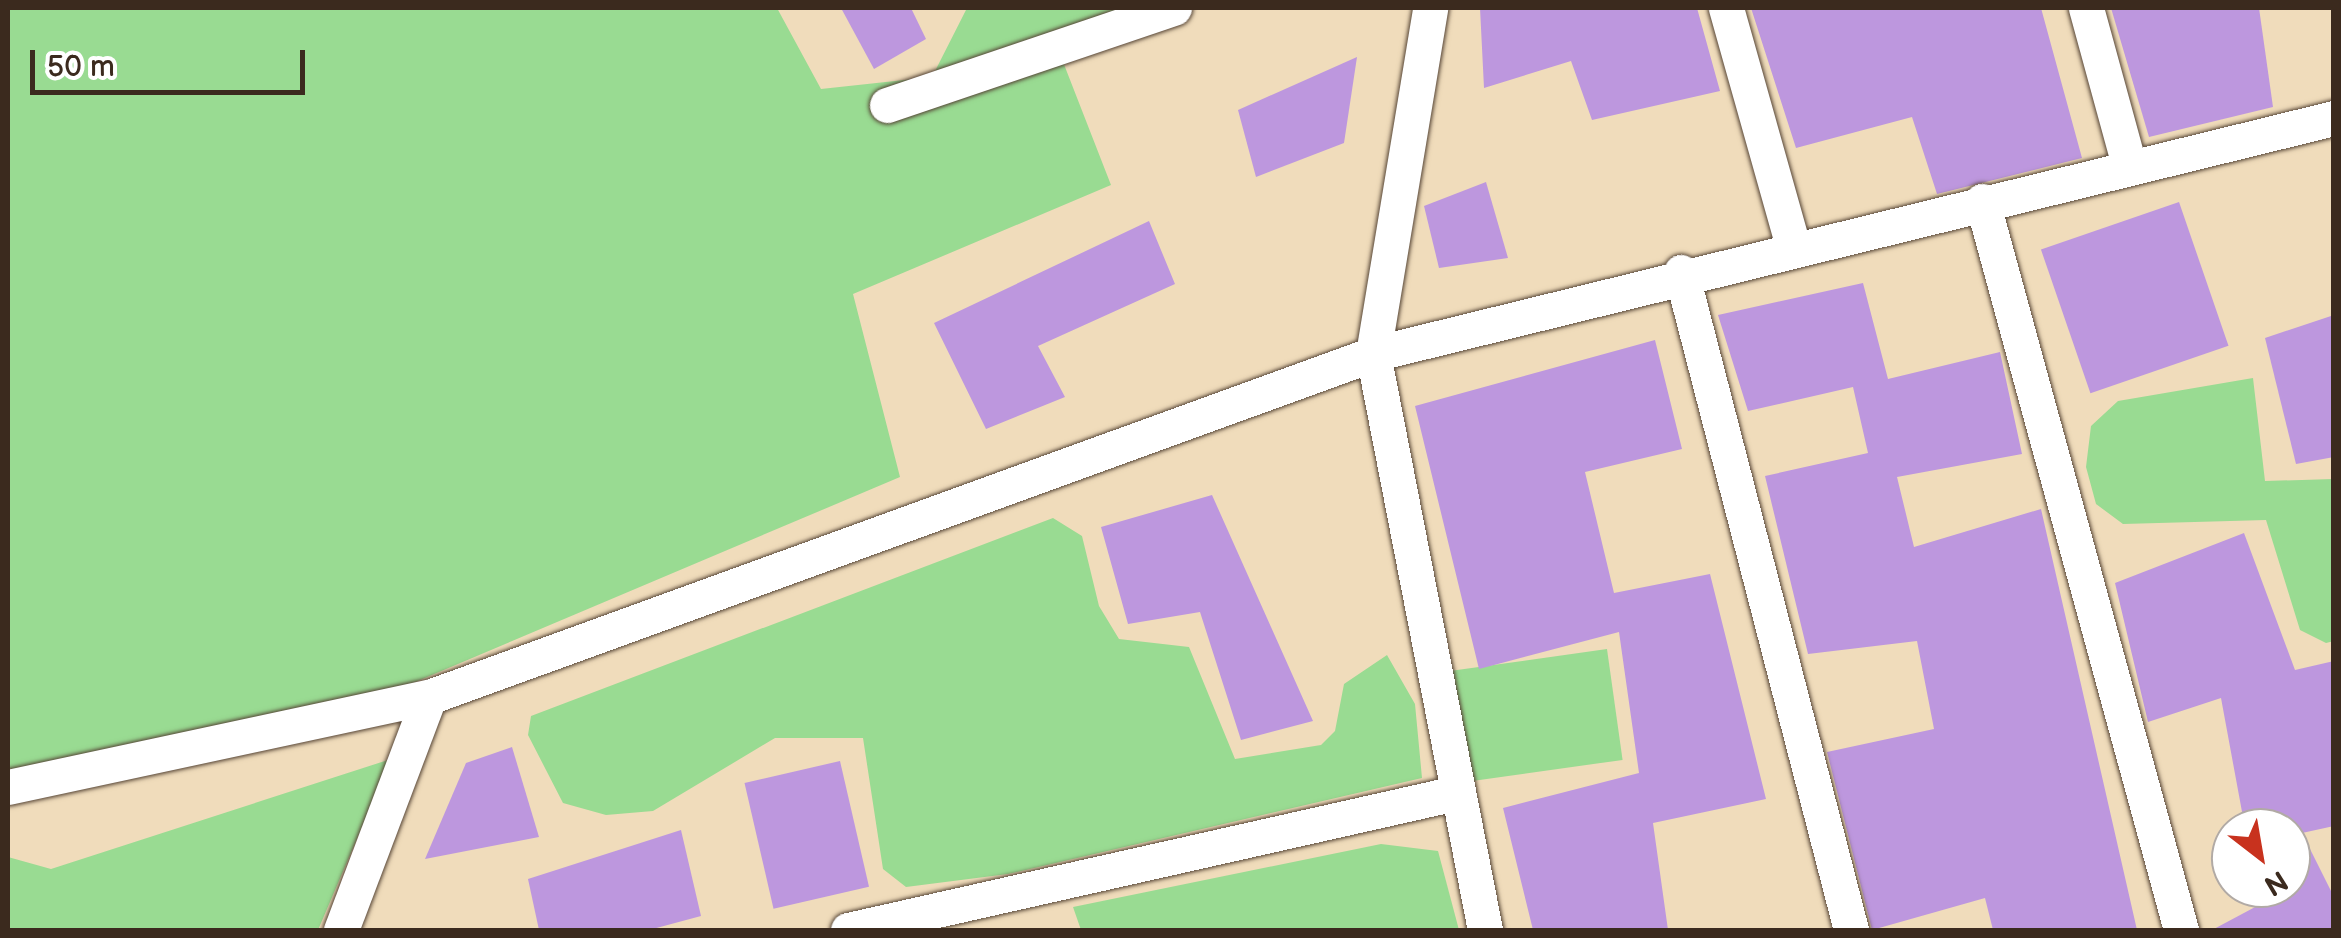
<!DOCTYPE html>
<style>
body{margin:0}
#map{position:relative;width:2341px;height:938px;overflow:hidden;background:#f0dcbb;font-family:"Balsamiq Sans",sans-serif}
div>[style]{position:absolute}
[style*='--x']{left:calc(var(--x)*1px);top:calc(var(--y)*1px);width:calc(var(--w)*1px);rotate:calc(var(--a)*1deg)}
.green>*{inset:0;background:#99db92;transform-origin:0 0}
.building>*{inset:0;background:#bd97de;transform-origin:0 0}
.roads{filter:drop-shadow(0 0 2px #564536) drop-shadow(0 0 2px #564536)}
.minor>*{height:35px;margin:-17.5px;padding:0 17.5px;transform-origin:17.5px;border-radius:17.5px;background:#fff}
span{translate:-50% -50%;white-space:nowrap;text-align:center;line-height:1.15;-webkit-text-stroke:8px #fff;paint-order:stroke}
.frame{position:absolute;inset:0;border:10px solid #3b2a1e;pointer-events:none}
.north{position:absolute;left:2211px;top:808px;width:100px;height:100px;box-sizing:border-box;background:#fff;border:2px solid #b1aaa5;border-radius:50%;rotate:149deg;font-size:28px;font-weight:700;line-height:40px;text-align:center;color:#3b2a1e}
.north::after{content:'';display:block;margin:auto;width:35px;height:45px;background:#c8321e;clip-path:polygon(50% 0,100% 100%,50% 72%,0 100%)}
.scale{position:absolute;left:30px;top:50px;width:275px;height:45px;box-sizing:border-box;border:5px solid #3b2a1e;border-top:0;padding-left:12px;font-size:30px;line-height:35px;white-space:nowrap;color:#3b2a1e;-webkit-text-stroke:8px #fff;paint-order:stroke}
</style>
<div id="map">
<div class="green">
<i style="clip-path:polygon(8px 8px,777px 8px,821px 89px,932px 77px,967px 8px,1189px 8px,1058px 49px,1111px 185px,853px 294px,900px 477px,387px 694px,20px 778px,8px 766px)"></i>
<i style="clip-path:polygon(2253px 378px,2265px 481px,2333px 479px,2334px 641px,2326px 643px,2300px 630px,2266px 520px,2123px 524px,2096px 504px,2086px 467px,2091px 426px,2118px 401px)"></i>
<i style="clip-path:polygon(1053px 518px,1082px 536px,1099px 606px,1119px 639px,1189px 647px,1235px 759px,1321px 745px,1335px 731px,1344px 684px,1387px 655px,1415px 704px,1422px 778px,1008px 874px,906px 887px,883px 869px,863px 738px,775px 738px,653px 811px,606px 815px,563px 803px,528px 735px,531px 716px)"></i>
<i style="left:1607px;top:649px;width:112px;height:166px;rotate:82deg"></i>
<i style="clip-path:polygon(391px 759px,318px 930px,8px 930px,8px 857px,51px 869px)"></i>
<i style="clip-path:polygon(1381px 844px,1438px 851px,1459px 930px,1081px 930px,1073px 907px)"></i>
</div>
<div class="building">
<i style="clip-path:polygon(841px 8px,911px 8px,926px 39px,874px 69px)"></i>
<i style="clip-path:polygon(1480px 8px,1697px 8px,1720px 91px,1592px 120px,1571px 61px,1484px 88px)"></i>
<i style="clip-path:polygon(1751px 8px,2041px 8px,2082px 158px,1937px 194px,1912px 117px,1796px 148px)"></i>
<i style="clip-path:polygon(2111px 8px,2259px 8px,2273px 107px,2149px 137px)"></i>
<i style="clip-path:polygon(1357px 57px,1344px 143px,1256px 177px,1238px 110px)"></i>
<i style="clip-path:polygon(1486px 182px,1508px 258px,1439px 268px,1424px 206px)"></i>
<i style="left:2179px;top:202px;width:152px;height:146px;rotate:71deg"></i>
<i style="clip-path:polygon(1149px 221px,1175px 284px,1038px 346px,1065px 397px,986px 429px,934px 323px)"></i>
<i style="clip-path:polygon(1863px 283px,1888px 379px,2000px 352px,2022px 454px,1897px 477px,1914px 547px,2041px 509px,2137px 930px,1993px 930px,1985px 898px,1872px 930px,1827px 752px,1934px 729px,1917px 641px,1808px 654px,1765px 476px,1868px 453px,1853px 387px,1748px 411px,1718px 315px)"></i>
<i style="clip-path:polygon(2334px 315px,2334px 457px,2296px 464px,2265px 338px)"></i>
<i style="clip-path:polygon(1655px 340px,1682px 449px,1585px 472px,1614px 593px,1710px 574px,1766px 799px,1653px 823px,1668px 930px,1533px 930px,1503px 808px,1639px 773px,1619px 632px,1479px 669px,1415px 406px)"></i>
<i style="clip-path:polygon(1212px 495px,1313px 721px,1241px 740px,1200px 612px,1128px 624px,1101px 527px)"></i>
<i style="clip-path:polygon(2244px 533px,2295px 670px,2334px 661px,2334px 826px,2302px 833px,2334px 897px,2334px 930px,2212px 930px,2291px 888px,2291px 828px,2245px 828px,2221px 698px,2148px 722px,2115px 583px)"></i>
<i style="clip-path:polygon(512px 747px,539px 837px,425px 859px,466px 763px)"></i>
<i style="left:840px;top:761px;width:129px;height:98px;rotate:77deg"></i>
<i style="clip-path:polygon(681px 830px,701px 916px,649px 930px,539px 930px,528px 879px)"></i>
</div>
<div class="roads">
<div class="minor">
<i style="--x:1726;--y:8;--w:247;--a:74.3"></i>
<i style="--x:2086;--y:8;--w:160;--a:74.7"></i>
<i style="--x:887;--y:105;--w:303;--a:-18.7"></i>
<i style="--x:1982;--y:201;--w:756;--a:74.73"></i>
<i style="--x:1681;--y:272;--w:680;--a:75.51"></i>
<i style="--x:8;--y:787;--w:431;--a:-12.1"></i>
<i style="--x:429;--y:697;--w:1004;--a:-19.97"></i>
<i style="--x:1373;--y:354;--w:351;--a:-80.6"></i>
<i style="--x:341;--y:930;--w:249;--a:-69.3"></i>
<i style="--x:848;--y:930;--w:623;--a:-12.7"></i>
<i style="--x:1485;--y:930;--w:587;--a:-101"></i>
<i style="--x:1373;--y:354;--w:990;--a:-13.8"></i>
</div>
</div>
<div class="frame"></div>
<div class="north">N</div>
<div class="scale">50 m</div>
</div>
